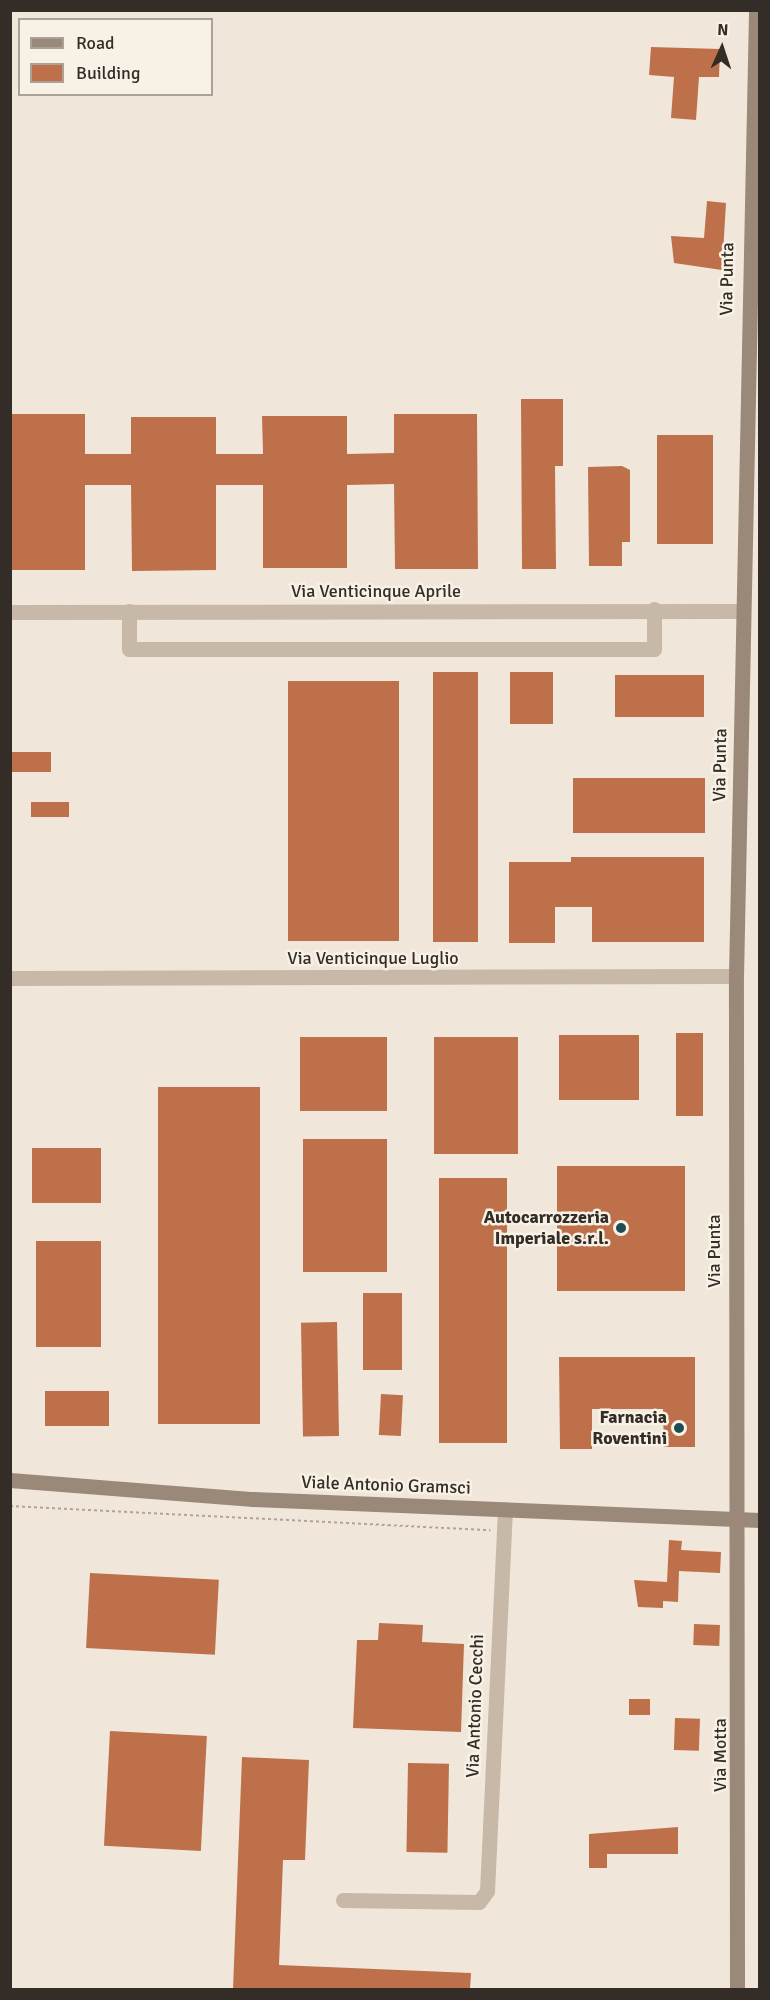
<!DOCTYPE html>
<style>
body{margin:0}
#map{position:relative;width:770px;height:2000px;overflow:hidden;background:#f0e7da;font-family:Signika,sans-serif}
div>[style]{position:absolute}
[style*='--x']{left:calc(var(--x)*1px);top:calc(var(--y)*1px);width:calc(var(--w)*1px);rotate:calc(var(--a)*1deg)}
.building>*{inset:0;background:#be704a;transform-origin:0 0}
.path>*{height:2px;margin-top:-1px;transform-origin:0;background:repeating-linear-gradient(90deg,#b3a392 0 3px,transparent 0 6px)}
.street>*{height:15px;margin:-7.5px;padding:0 7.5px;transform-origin:7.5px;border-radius:7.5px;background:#c7b8a7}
.secondary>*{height:15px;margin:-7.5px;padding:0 7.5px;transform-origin:7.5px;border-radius:7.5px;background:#9a8879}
.dots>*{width:16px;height:16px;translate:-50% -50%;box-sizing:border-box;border:3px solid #f8f1e6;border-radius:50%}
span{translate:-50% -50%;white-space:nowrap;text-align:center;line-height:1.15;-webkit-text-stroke:5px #f8f1e6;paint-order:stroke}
.street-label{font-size:18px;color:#342c27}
.poi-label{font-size:18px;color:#342c27;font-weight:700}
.right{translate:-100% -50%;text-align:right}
.frame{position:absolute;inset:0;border:12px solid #342c27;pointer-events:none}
.legend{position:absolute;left:18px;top:18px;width:195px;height:78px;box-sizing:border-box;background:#f8f1e6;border:2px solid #aaa29a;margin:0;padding:8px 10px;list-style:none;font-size:18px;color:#342c27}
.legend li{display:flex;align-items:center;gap:12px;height:30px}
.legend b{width:30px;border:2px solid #aaa29a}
.north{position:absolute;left:692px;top:18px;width:60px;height:60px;-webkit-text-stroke:4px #f8f1e6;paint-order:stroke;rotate:3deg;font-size:16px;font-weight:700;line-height:24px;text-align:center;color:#342c27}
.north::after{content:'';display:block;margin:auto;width:21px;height:27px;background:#342c27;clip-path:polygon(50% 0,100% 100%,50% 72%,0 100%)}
</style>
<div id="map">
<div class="building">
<i style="clip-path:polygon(651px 47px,720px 49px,719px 77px,699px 77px,696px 120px,671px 118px,674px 77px,649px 75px)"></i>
<i style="clip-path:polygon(707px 201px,726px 203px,722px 270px,674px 263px,671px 236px,704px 238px)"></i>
<i style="clip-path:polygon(521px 399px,563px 399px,563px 466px,555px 466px,556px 569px,522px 569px)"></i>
<i style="clip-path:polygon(10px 414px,85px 414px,85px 454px,131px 454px,131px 417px,216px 417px,216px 454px,263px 454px,262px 416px,347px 416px,347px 454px,394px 453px,394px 414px,477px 414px,478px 569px,395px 569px,394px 484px,347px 485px,347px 568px,263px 568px,263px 485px,216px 485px,216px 570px,132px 571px,131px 485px,85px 485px,85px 570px,10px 570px)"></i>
<i style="left:657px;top:435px;width:56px;height:109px"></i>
<i style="clip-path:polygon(622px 466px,630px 470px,630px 542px,622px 542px,622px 566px,589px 566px,588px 467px)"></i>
<i style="left:433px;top:672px;width:45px;height:270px"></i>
<i style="left:510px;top:672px;width:43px;height:52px"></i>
<i style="left:615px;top:675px;width:89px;height:42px"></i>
<i style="left:288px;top:681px;width:111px;height:260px"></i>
<i style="left:51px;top:752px;width:20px;height:41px;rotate:90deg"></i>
<i style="left:573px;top:778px;width:132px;height:55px"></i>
<i style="left:31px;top:802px;width:38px;height:15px"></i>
<i style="clip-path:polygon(571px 857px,704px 857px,704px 942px,592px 942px,592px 907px,555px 907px,555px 943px,509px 943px,509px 862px,571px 862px)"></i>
<i style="left:676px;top:1033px;width:27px;height:83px"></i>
<i style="left:559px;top:1035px;width:80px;height:65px"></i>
<i style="left:300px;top:1037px;width:87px;height:74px"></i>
<i style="left:434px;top:1037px;width:84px;height:117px"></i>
<i style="left:158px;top:1087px;width:102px;height:337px"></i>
<i style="left:303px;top:1139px;width:84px;height:133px"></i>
<i style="left:32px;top:1148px;width:69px;height:55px"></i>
<i style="left:557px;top:1166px;width:128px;height:125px"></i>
<i style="left:439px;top:1178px;width:68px;height:265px"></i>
<i style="left:36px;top:1241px;width:65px;height:106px"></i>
<i style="left:402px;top:1293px;width:77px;height:39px;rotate:90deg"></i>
<i style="left:337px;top:1322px;width:114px;height:36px;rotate:89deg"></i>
<i style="clip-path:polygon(559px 1357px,695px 1357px,695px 1447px,664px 1447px,663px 1409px,592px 1409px,592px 1449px,560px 1449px)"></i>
<i style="left:45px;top:1391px;width:64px;height:35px"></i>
<i style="left:381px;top:1394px;width:22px;height:41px;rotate:3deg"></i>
<i style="clip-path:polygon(669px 1540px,682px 1541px,681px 1550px,721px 1552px,720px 1573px,679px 1571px,678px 1602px,663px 1601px,663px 1608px,638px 1607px,634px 1580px,667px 1582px)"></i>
<i style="left:90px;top:1573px;width:129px;height:75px;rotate:3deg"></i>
<i style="clip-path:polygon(379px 1623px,423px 1625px,422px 1642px,464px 1644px,461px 1732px,353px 1728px,357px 1640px,378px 1640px)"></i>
<i style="left:694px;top:1624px;width:26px;height:21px;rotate:2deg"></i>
<i style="left:629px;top:1699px;width:21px;height:16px"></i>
<i style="left:675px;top:1718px;width:25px;height:32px;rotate:2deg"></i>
<i style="left:110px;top:1731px;width:97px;height:115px;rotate:3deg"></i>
<i style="clip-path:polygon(242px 1757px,309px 1760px,305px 1860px,283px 1860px,279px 1965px,471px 1973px,470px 1989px,233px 1989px)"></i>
<i style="left:408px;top:1763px;width:41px;height:89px;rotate:1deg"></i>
<i style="clip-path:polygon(678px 1827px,678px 1854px,607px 1854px,607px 1868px,589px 1868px,589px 1834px)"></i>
</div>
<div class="path">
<i style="--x:10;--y:1506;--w:481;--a:2.9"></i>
</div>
<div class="street">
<i style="--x:129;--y:611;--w:38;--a:90"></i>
<i style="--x:129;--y:649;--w:525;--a:0"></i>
<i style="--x:654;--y:649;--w:40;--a:-90"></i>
<i style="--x:10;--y:612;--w:731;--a:-0.08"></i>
<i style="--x:10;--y:978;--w:726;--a:-0.16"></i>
<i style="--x:343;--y:1900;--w:136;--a:0.8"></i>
<i style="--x:479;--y:1902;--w:14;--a:-54"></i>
<i style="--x:487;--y:1891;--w:381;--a:-87.3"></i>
</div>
<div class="secondary">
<i style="--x:10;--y:1480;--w:244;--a:4.5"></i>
<i style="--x:253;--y:1499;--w:507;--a:2.37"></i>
<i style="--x:737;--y:1990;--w:1014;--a:-90.06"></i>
<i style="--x:736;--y:976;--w:966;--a:-88.81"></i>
</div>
<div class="dots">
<i style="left:621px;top:1228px;background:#204b53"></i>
<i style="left:679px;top:1428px;background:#204b53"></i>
</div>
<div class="street-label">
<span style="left:727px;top:279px;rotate:-89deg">Via Punta</span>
<span style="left:376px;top:591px">Via Venticinque Aprile</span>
<span style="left:720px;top:765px;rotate:-89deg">Via Punta</span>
<span style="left:373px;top:958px">Via Venticinque Luglio</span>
<span style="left:714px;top:1251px;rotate:-90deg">Via Punta</span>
<span style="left:386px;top:1485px;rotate:2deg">Viale Antonio Gramsci</span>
<span style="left:475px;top:1706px;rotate:-88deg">Via Antonio Cecchi</span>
<span style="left:720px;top:1755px;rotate:-90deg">Via Motta</span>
</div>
<div class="poi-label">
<span class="right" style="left:609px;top:1228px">Autocarrozzeria<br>Imperiale s.r.l.</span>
<span class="right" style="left:667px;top:1428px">Farnacia<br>Roventini</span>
</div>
<div class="frame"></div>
<ul class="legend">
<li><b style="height:8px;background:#9a8879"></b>Road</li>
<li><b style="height:16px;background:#be704a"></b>Building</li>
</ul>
<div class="north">N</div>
</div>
